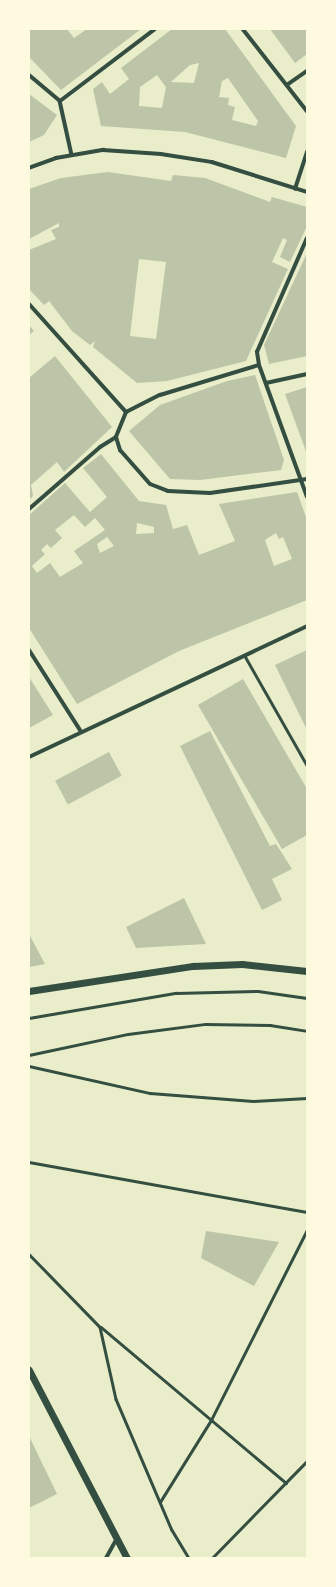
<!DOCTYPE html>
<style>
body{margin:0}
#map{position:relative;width:336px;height:1587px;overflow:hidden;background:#e9edc9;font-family:Manrope,sans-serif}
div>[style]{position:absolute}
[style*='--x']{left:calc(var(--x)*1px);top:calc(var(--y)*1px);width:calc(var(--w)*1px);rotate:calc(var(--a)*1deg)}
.building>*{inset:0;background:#bcc5a7;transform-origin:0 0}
.path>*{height:2.5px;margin:-1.25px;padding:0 1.25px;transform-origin:1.25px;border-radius:1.25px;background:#344e41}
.service>*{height:3px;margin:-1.5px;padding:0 1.5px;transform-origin:1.5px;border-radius:1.5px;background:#344e41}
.pedestrian>*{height:3.5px;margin:-1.75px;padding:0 1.75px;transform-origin:1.75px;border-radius:1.75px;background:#344e41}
.minor>*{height:4px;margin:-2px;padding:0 2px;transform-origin:2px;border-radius:2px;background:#344e41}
.tertiary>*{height:7px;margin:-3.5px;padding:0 3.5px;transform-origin:3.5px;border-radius:3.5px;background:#344e41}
span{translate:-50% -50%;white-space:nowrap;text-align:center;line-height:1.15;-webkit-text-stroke:3.5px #fefae0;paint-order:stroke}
.frame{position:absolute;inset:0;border:30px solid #fefae0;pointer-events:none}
</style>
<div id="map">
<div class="building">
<i style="clip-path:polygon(29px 29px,67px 29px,74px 38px,87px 29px,141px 29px,61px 90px,29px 57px)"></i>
<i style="clip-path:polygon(evenodd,172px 29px,225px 29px,296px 126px,286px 158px,185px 132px,101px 126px,93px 89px,102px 82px,110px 94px,129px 79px,121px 68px,172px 29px,199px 63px,194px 83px,171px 82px,190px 65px,199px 63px,172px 29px,157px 75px,166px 87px,162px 108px,139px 106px,140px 87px,157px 75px,172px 29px,228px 78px,258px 121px,256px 126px,232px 120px,235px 107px,228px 105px,229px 98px,219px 97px,222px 81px,228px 78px)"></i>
<i style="clip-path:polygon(270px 29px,307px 29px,307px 54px,295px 63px)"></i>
<i style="clip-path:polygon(29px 94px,57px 115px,44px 135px,29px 142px)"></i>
<i style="clip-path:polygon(evenodd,108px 172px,171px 181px,173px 175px,205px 178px,270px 202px,272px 197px,307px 207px,307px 226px,290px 262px,280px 257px,287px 240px,283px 238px,272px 262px,288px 269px,246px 361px,167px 381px,137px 383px,93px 347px,95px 341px,90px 345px,72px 331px,49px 301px,44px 305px,29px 289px,29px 250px,56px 239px,51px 230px,59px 227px,59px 223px,29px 239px,29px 189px,61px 178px,108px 172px,139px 259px,166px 262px,156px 339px,130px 336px,139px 259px)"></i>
<i style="clip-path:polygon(307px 253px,307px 356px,269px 364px,264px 345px)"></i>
<i style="clip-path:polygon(29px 325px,34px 331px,29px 335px)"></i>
<i style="clip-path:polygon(55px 356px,112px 427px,64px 472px,57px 462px,31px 485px,33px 496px,29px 500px,29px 378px)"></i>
<i style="clip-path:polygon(255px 375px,284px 460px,281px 470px,200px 480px,170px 479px,129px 431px,160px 405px,227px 381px)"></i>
<i style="clip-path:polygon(307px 387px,307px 454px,285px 394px)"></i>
<i style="clip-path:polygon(evenodd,101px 454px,139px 501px,166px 505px,173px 529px,187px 525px,199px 555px,235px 541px,219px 504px,297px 492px,307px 520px,307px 600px,179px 651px,77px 704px,29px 628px,29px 515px,65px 483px,90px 512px,107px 497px,83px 468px,101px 454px,74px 515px,85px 527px,95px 518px,105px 530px,74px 551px,83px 563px,60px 577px,50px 563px,37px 573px,32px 566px,45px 554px,41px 550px,47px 544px,51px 548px,62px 538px,55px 530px,74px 515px,101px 454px,137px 523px,154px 527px,154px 533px,136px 534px,137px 523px,101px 454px,276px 533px,279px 539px,283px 537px,292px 559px,274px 566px,265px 540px,276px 533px,101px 454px,107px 537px,114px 546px,100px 553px,97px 544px,107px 537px)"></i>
<i style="clip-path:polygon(307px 650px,307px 730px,275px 665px)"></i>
<i style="clip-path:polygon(29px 677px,53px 715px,29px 728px)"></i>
<i style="clip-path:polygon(243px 679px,307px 789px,307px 835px,282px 849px,198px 705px)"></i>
<i style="clip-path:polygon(210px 731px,270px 846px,276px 844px,292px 869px,272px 879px,282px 900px,262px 910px,180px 746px)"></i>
<i style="left:109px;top:752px;width:27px;height:61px;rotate:62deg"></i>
<i style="clip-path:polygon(184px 898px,206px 944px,136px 948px,126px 927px)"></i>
<i style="clip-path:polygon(29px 934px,45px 964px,29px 967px)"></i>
<i style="clip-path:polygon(206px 1231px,279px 1242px,254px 1286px,201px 1258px)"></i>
<i style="clip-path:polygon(29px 1436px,57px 1494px,29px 1508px)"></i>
</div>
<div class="path">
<i style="--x:29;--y:1018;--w:149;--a:-9.7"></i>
<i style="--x:176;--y:993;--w:82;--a:-1.4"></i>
<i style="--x:258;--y:991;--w:49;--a:8.1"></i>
<i style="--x:29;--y:1055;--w:101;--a:-12"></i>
<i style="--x:128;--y:1034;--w:78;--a:-7.4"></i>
<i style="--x:205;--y:1024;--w:65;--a:0.9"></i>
<i style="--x:270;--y:1025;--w:37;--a:9"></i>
<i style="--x:29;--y:1066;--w:124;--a:12.6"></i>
<i style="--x:150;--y:1093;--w:103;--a:4.4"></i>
<i style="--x:253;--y:1101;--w:54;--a:-3.2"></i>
<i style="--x:29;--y:1162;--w:282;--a:10.2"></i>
<i style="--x:29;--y:1254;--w:102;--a:45.8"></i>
<i style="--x:100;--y:1327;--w:74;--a:77.5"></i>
<i style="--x:116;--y:1399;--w:142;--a:66.9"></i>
<i style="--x:172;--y:1530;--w:33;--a:59"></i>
<i style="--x:101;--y:1327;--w:242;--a:40.1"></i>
<i style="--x:160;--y:1502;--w:97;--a:-58.1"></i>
<i style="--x:211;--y:1420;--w:213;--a:-63.2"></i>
<i style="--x:212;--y:1558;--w:136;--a:-45.6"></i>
</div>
<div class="service">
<i style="--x:244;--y:655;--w:128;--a:60.4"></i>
</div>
<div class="pedestrian">
<i style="--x:243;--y:29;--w:104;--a:52"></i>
<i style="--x:287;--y:85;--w:24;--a:-35"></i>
<i style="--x:60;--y:101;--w:55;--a:77.5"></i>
<i style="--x:29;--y:168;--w:29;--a:-20"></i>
<i style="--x:56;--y:158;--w:48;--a:-9.7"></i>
<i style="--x:103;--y:150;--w:58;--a:3.9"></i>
<i style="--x:161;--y:154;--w:52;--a:8.9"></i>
<i style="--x:212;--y:162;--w:100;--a:17.5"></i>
<i style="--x:295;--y:189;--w:39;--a:-72"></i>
<i style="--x:259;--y:365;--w:13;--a:-99"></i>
<i style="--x:257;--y:352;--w:124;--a:-66.3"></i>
</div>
<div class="minor">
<i style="--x:29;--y:75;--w:40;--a:40"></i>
<i style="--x:60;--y:101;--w:119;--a:-37.2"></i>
<i style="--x:29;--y:304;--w:145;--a:48.1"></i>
<i style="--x:266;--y:383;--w:42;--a:-12.4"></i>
<i style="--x:126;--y:412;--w:38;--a:-27"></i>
<i style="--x:160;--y:395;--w:103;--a:-16.9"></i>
<i style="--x:259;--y:365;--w:140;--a:70"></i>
<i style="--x:126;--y:412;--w:27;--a:112"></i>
<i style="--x:116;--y:437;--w:14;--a:73"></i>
<i style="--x:120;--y:450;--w:45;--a:48.6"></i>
<i style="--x:150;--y:484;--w:19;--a:21"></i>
<i style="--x:168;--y:491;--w:42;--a:2.7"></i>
<i style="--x:210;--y:493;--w:98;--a:-8.2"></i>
<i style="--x:29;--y:509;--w:94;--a:-41.1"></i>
<i style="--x:100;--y:447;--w:19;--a:-32"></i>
<i style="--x:29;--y:650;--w:95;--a:57.5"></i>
<i style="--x:29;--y:757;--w:307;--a:-25.2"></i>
<i style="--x:106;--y:1558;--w:23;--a:-61"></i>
</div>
<div class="tertiary">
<i style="--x:29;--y:991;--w:166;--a:-8.7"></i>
<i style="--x:193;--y:966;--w:49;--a:-2.3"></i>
<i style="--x:242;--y:964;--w:65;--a:6.1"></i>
<i style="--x:29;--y:1370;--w:212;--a:62.5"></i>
</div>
<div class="frame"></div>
</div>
